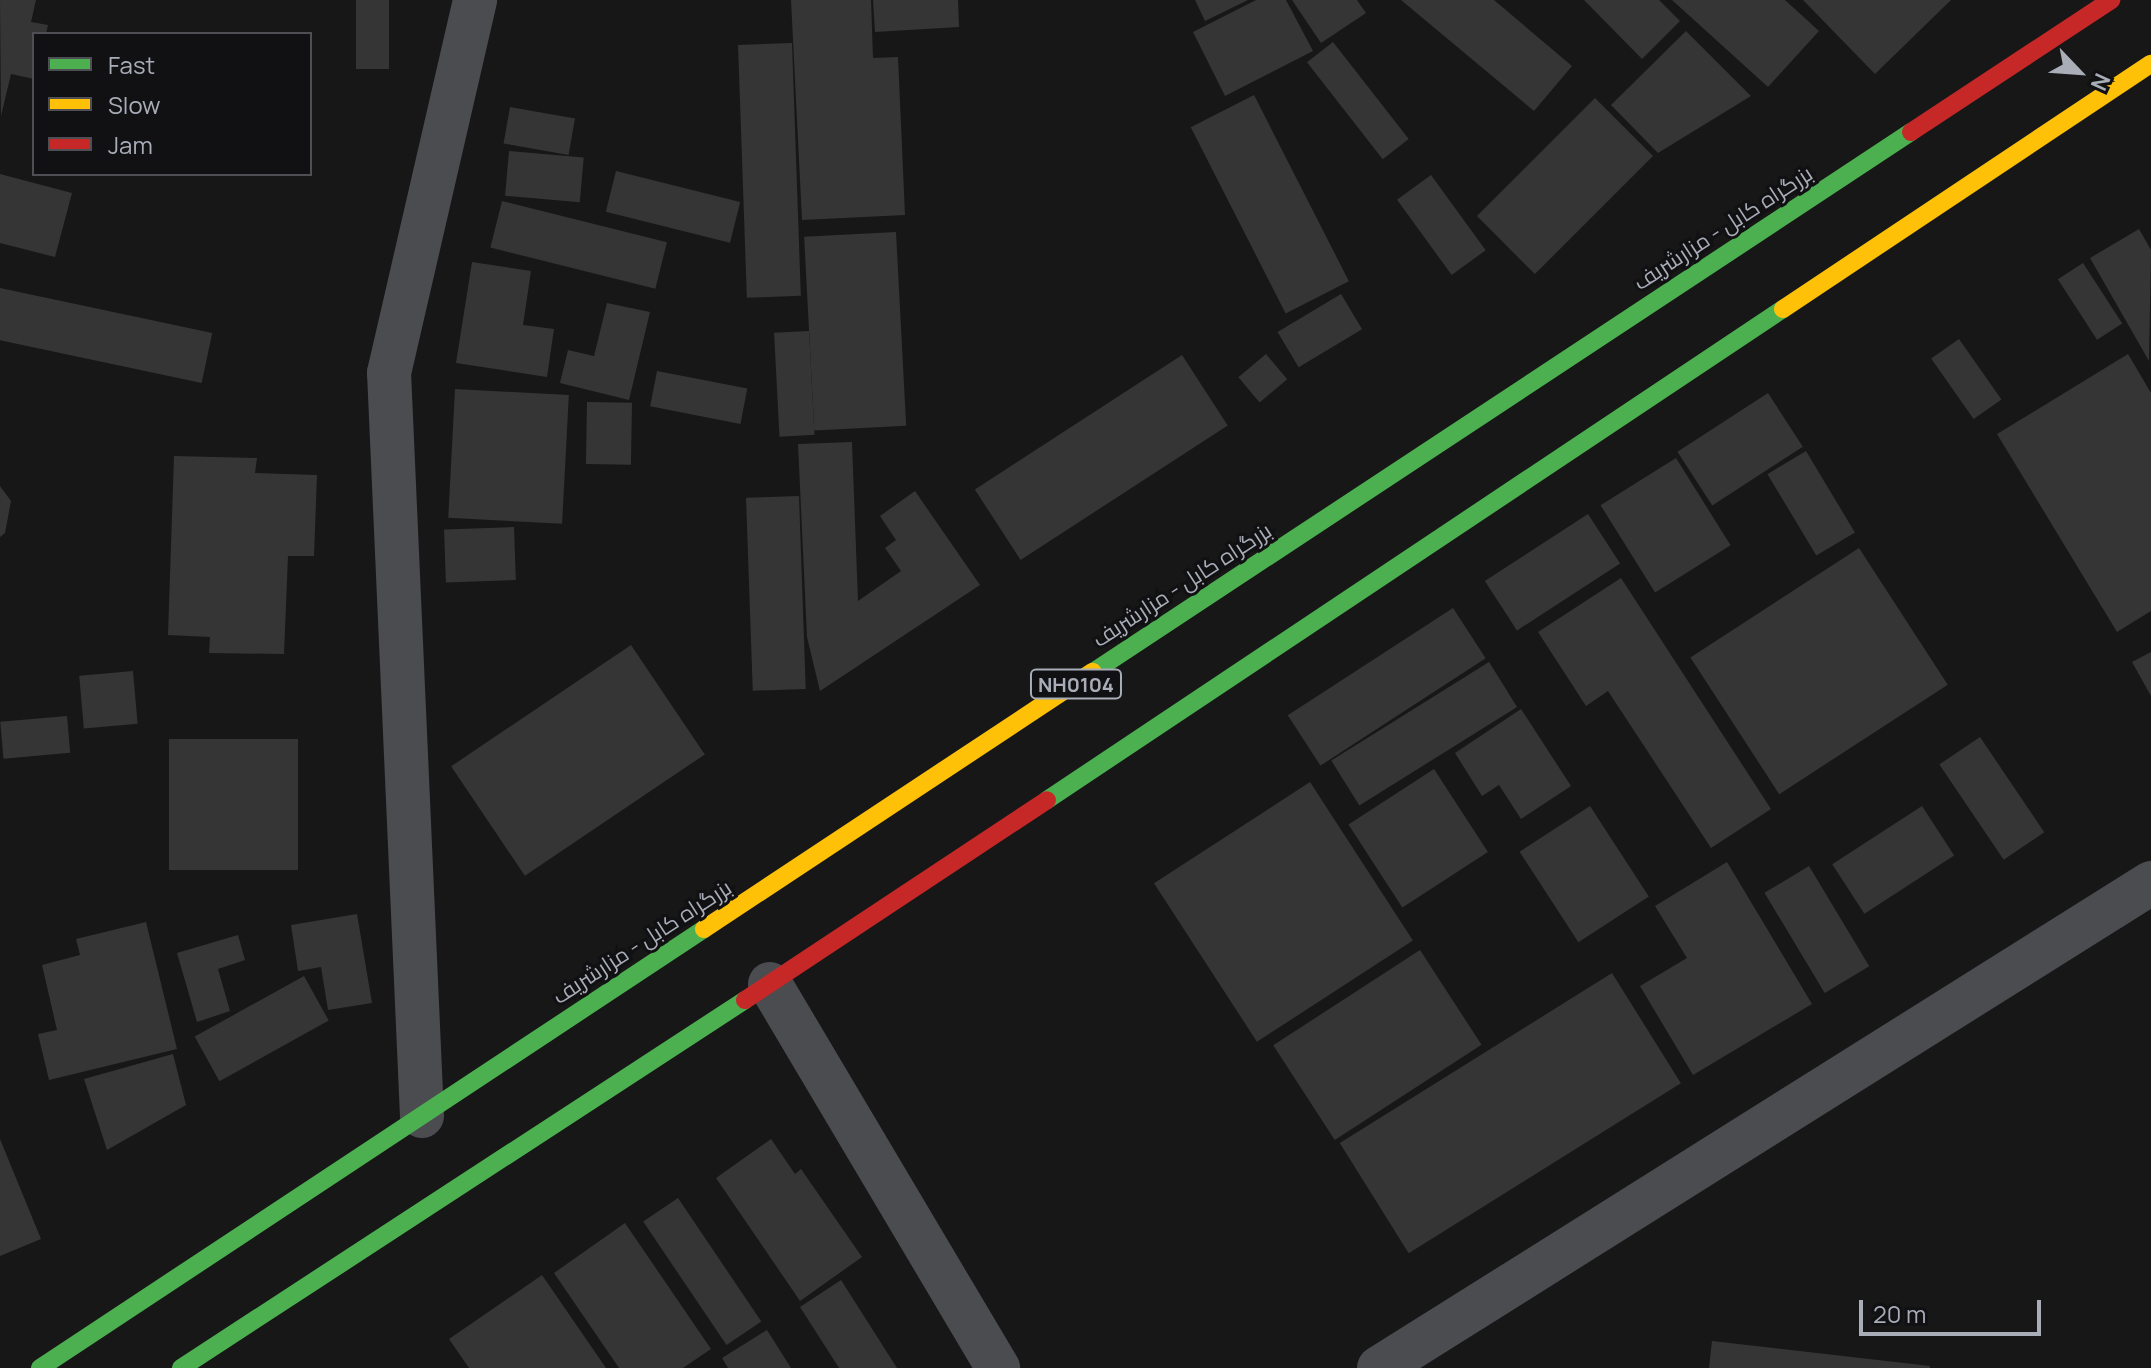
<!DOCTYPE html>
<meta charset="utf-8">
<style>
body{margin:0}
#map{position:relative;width:2151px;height:1368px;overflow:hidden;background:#171717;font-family:Manrope,Cairo,sans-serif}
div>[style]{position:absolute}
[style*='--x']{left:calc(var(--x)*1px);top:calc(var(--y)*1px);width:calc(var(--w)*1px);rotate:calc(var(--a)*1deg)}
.building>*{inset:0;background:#353536;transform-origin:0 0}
.street>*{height:44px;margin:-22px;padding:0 22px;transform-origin:22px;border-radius:22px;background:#4b4c50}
.fast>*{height:18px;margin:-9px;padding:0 9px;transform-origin:9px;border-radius:9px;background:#4caf50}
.slow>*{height:18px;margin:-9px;padding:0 9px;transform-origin:9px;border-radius:9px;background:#ffc107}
.jam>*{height:18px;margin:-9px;padding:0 9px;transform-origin:9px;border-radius:9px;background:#c62828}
span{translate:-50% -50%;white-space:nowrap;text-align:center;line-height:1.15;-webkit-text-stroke:6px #111113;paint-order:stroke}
.shield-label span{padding:2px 6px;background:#111113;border:2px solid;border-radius:6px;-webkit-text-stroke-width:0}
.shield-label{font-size:20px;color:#a8adb8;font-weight:700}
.street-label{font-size:22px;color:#a8adb8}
.legend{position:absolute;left:32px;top:32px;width:280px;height:144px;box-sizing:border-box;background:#111113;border:2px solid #4d4f55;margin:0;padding:10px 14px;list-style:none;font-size:24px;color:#a8adb8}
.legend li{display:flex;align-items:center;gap:16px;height:40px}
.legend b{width:40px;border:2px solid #4d4f55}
.north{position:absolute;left:2039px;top:32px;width:80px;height:80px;-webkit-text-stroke:6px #111113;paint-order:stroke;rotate:115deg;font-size:22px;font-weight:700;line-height:32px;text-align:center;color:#a8adb8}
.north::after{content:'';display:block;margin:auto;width:28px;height:36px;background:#a8adb8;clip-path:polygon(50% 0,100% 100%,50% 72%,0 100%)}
.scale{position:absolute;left:1859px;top:1300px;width:182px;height:36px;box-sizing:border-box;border:4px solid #a8adb8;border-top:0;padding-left:10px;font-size:24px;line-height:28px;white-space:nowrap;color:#a8adb8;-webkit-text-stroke:6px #111113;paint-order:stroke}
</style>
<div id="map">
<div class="building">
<i style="clip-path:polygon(0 0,36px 0,31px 22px,48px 25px,46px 34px,34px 34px,34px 79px,11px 74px,1px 116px)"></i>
<i style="left:356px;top:0;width:33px;height:69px"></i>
<i style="clip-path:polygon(791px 0,871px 0,873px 58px,898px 57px,905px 215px,802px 220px)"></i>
<i style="clip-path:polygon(873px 0,958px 0,959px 27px,875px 32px)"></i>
<i style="clip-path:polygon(1195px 0,1248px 0,1205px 21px)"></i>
<i style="clip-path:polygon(1256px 0,1286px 0,1313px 51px,1225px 96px,1193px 32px)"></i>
<i style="clip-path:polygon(1292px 0,1357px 0,1366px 13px,1321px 43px)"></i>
<i style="clip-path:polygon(1401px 0,1494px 0,1572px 66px,1534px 111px)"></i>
<i style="clip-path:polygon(1584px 0,1659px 0,1680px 21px,1642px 59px)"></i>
<i style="clip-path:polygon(1672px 0,1785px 0,1819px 31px,1768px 87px)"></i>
<i style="clip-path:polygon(1803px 0,1951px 0,1875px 74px)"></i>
<i style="clip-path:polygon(1686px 31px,1751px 96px,1658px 153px,1611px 105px)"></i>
<i style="left:1333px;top:42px;width:123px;height:33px;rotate:52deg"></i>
<i style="left:792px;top:43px;width:253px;height:54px;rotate:88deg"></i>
<i style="left:1254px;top:95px;width:209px;height:71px;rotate:63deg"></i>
<i style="left:1595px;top:98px;width:82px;height:167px;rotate:45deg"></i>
<i style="left:510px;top:107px;width:66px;height:37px;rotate:10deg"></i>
<i style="left:509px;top:151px;width:75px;height:45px;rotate:5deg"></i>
<i style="left:616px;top:171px;width:128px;height:42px;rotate:14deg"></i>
<i style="clip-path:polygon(0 174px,72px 193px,55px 257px,0 243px)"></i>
<i style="left:1431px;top:175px;width:93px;height:42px;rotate:54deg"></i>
<i style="left:502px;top:201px;width:170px;height:48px;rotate:14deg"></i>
<i style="clip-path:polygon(2139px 229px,2151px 250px,2149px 361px,2090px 258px)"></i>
<i style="left:896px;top:232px;width:194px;height:92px;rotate:87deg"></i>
<i style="clip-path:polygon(472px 262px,531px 271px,523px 325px,554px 329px,547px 377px,456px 363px)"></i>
<i style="left:2083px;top:263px;width:72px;height:30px;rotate:57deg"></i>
<i style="left:0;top:288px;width:217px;height:51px;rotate:12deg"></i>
<i style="left:1341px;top:294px;width:41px;height:74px;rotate:59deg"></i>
<i style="clip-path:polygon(607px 303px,650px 312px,629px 400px,560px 383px,568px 350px,594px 356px)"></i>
<i style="left:809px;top:331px;width:104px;height:35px;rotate:87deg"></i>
<i style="left:1959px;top:339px;width:74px;height:34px;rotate:55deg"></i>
<i style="left:1266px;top:354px;width:33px;height:36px;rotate:50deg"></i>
<i style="clip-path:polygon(2128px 354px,2151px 393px,2151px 611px,2117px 632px,1997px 434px)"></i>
<i style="left:1182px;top:355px;width:84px;height:247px;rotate:57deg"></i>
<i style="left:657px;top:371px;width:92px;height:36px;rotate:11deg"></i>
<i style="left:455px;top:389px;width:114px;height:129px;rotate:3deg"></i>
<i style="left:1768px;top:393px;width:64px;height:108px;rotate:57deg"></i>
<i style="left:587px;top:402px;width:45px;height:62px;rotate:1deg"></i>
<i style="clip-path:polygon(852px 442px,858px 601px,901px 571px,885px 548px,896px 540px,880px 516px,915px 491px,980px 585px,820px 691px,807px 637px,798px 444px)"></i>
<i style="left:1806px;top:451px;width:95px;height:45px;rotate:59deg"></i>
<i style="clip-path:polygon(174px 456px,257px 458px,255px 473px,317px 475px,314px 556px,288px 556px,284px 654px,209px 653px,210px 637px,168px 635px)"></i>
<i style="left:1676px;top:458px;width:103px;height:89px;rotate:58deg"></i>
<i style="clip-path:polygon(0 486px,11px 501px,5px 533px,0 537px)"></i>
<i style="left:799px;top:496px;width:193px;height:53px;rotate:88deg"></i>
<i style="left:1588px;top:514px;width:59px;height:123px;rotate:57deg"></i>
<i style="left:514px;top:527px;width:53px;height:70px;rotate:88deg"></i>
<i style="left:1859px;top:548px;width:163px;height:201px;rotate:57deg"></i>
<i style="clip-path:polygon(1621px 578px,1771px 809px,1711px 848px,1608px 691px,1586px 706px,1538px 632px)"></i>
<i style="left:1453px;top:608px;width:60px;height:197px;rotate:57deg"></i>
<i style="left:631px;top:645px;width:132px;height:217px;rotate:56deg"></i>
<i style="clip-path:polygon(2151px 652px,2151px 696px,2132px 662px)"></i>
<i style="left:1489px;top:662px;width:53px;height:186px;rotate:58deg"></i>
<i style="left:133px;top:671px;width:53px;height:54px;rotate:85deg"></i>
<i style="clip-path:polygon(1521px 709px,1571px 786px,1521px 819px,1499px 785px,1482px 796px,1455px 753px)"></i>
<i style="left:67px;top:716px;width:37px;height:67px;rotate:85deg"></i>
<i style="left:1980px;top:737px;width:115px;height:49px;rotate:56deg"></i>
<i style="left:298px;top:739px;width:131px;height:129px;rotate:90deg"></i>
<i style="left:1434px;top:769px;width:99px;height:102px;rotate:57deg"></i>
<i style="left:1310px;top:782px;width:189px;height:186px;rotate:57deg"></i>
<i style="left:1590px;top:806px;width:108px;height:84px;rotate:57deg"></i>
<i style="left:1922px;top:806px;width:59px;height:107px;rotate:57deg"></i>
<i style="clip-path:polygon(1727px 862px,1812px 1004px,1693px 1075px,1640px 986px,1687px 958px,1655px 906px)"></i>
<i style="left:1809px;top:866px;width:117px;height:52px;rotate:59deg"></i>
<i style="clip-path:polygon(357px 914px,372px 1003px,328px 1010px,321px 967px,298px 971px,291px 925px)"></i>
<i style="clip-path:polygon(146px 922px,177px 1049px,49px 1080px,38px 1034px,57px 1030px,42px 965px,80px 955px,76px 939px)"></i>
<i style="clip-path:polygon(238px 935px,245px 960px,218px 969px,230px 1011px,197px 1022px,177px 953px)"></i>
<i style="left:1420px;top:950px;width:113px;height:175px;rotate:57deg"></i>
<i style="left:1612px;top:973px;width:130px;height:321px;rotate:58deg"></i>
<i style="left:304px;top:976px;width:51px;height:125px;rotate:61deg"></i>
<i style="clip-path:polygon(173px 1054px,186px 1105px,107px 1150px,84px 1079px)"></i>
<i style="clip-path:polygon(0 1139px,41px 1239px,0 1256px)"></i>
<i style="clip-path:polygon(771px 1139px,795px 1174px,801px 1169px,862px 1257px,800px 1301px,716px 1178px)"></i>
<i style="left:678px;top:1198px;width:149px;height:42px;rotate:56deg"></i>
<i style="clip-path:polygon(625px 1223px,711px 1349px,683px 1368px,619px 1368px,554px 1273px)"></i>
<i style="clip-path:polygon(542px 1275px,606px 1368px,469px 1368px,449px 1339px)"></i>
<i style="clip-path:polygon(841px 1280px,897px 1368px,839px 1368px,800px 1307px)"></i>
<i style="clip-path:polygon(767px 1330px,791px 1368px,728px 1368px,722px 1358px)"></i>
<i style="clip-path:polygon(1712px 1341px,1930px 1366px,1930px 1368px,1709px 1368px)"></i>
</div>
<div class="street">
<i style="--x:770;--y:984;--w:447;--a:59.3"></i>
<i style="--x:422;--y:1116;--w:744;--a:-92.54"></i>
<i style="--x:389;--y:373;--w:383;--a:-77"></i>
<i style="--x:1379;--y:1368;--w:912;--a:-32.14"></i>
</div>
<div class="fast">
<i style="--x:1093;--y:672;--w:980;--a:-33.43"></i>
<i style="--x:1047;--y:800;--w:885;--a:-33.71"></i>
<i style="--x:40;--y:1368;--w:796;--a:-33.47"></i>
<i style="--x:181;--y:1368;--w:673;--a:-33.12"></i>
</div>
<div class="slow">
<i style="--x:1783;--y:309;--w:442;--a:-33.7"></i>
<i style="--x:704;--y:929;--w:466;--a:-33.5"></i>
</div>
<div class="jam">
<i style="--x:1911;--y:132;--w:240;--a:-33.4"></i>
<i style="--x:745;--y:1000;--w:362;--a:-33.5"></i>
</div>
<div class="shield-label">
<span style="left:1076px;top:684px">NH0104</span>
</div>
<div class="street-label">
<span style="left:1723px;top:228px;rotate:-33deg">بزرگراه کابل - مزارشریف</span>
<span style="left:1182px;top:585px;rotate:-33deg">بزرگراه کابل - مزارشریف</span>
<span style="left:642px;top:942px;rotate:-33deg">بزرگراه کابل - مزارشریف</span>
</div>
<ul class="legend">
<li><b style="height:10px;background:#4caf50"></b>Fast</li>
<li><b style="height:10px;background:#ffc107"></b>Slow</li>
<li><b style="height:10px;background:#c62828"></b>Jam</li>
</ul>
<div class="north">N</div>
<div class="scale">20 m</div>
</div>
